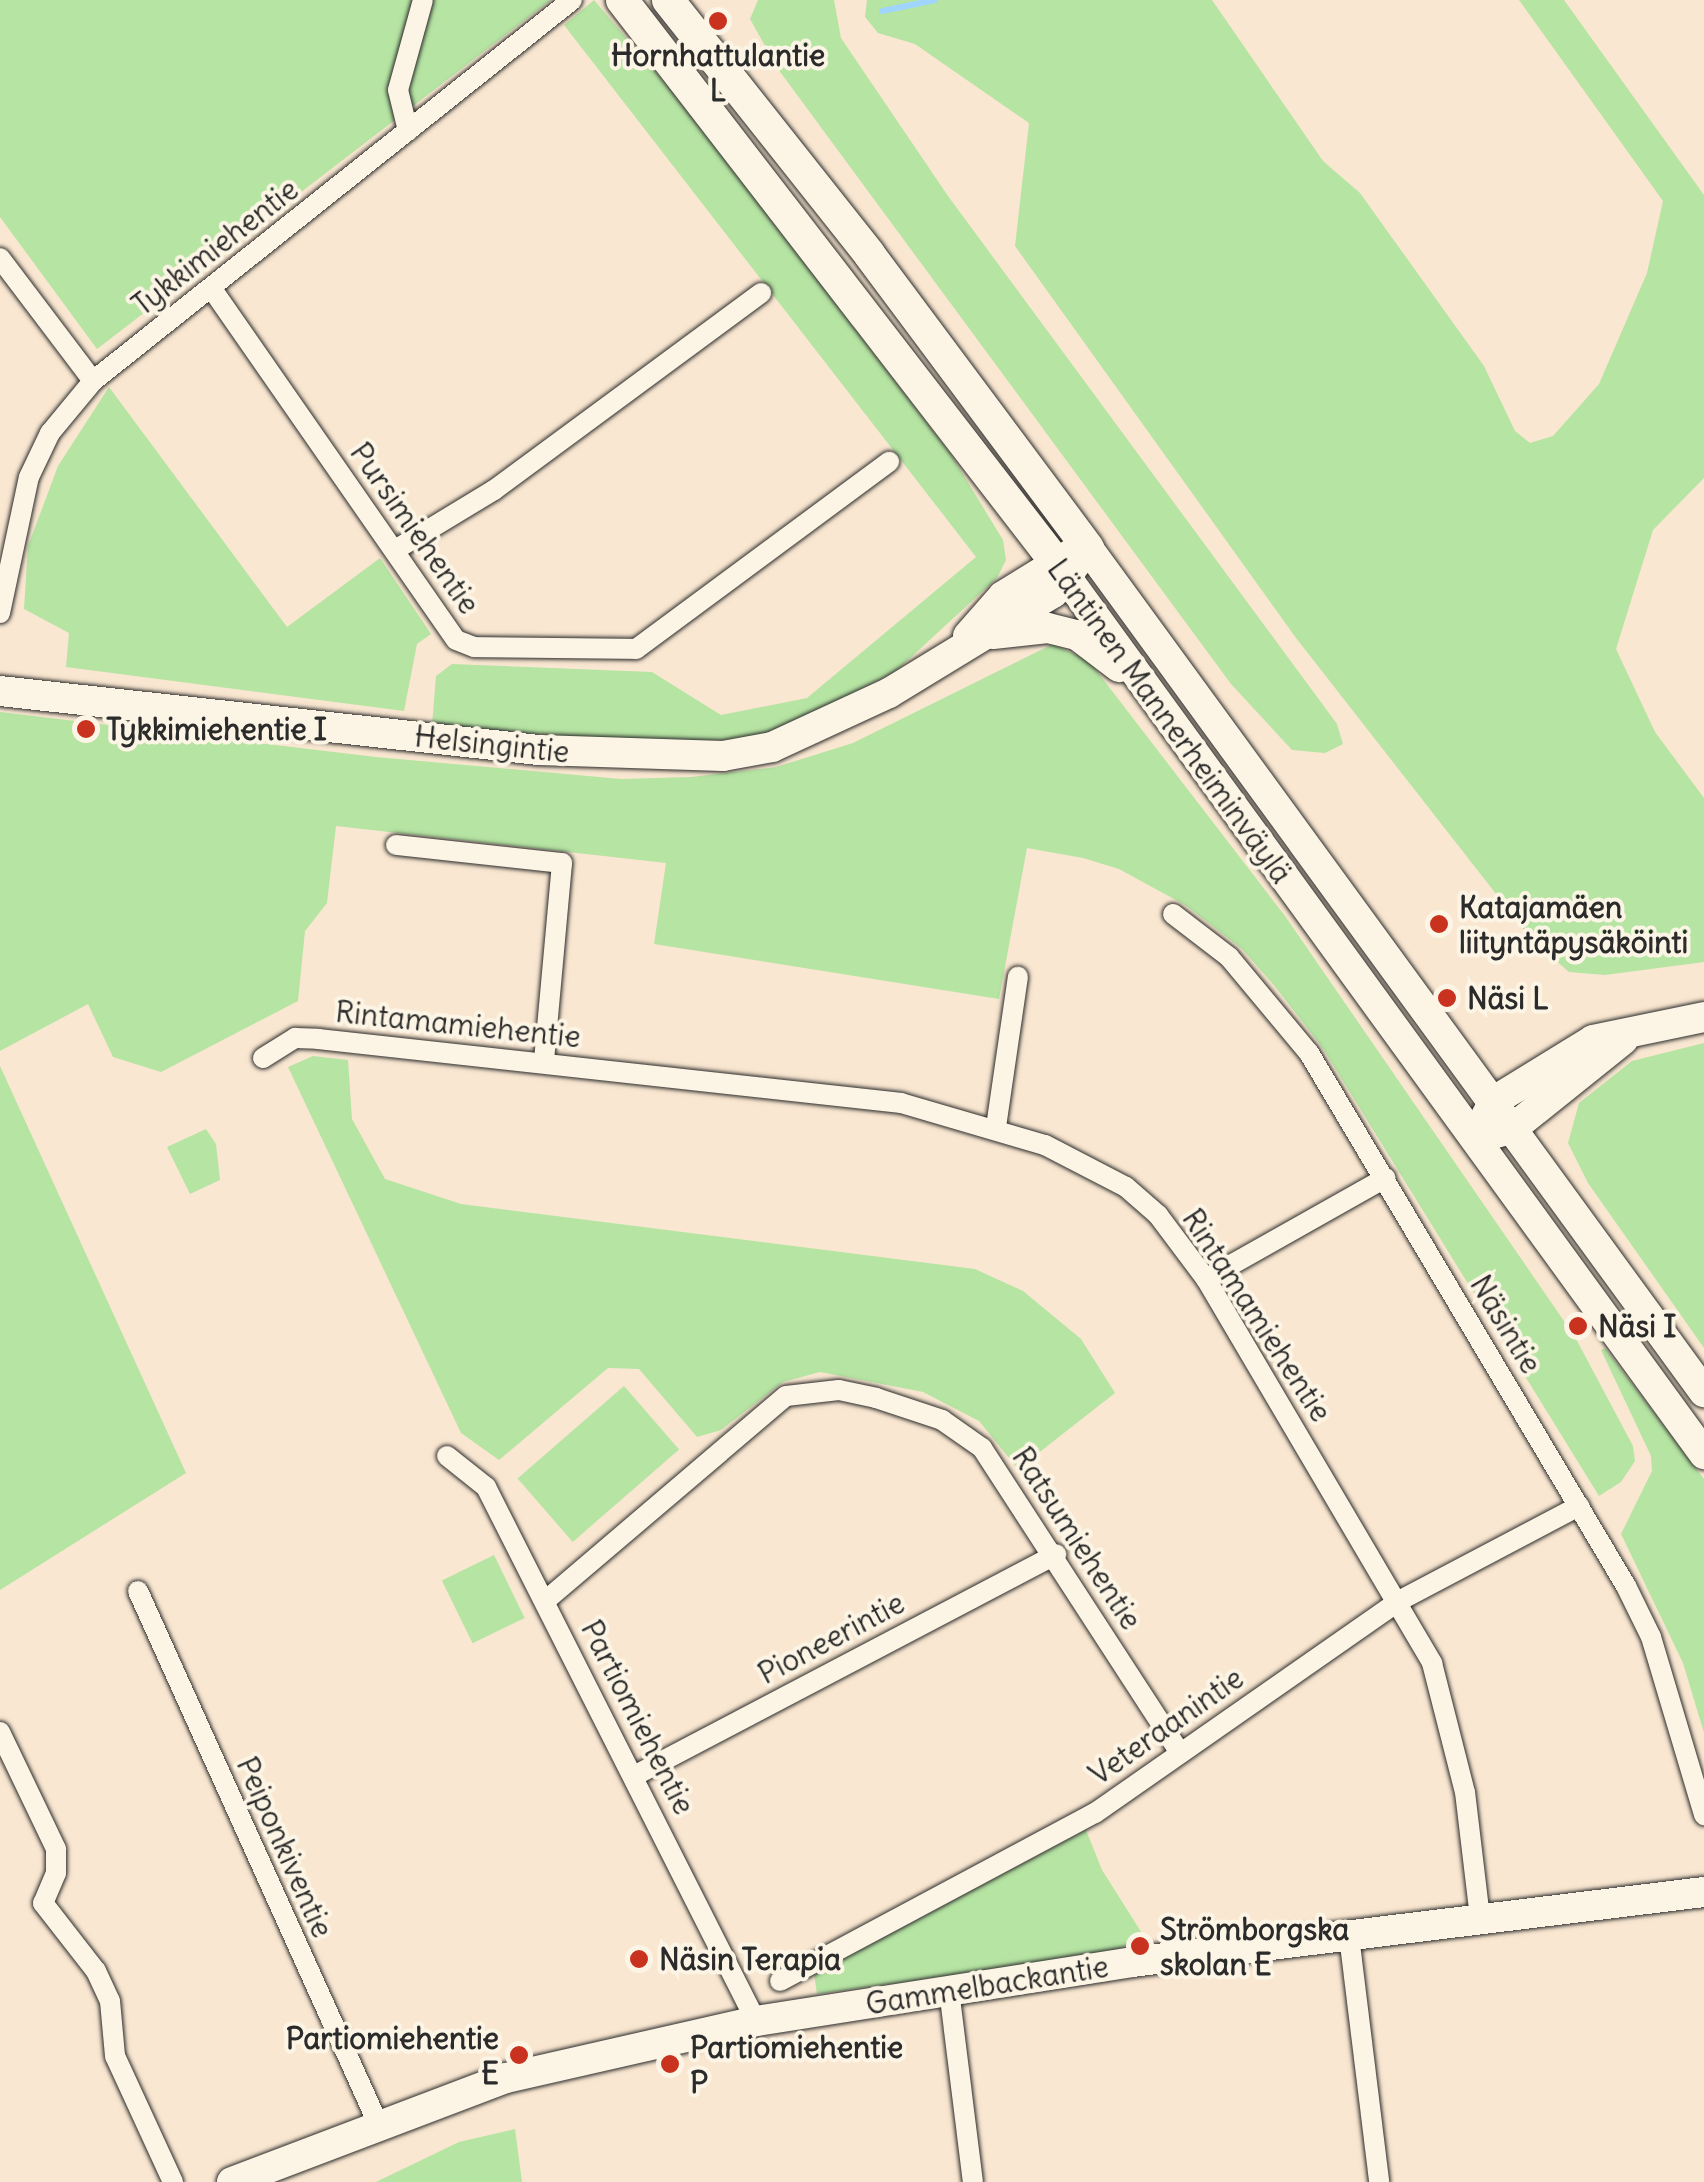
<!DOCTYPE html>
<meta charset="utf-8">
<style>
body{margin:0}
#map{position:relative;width:1704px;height:2182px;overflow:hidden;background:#f9e7d1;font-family:Delius,sans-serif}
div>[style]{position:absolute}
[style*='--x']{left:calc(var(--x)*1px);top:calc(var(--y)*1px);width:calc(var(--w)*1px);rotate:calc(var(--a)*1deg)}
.green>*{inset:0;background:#b6e4a3;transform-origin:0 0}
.stream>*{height:6px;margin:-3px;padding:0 3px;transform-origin:3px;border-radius:3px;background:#9fd5fe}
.roads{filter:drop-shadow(0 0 2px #2b2b2b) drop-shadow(0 0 2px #2b2b2b)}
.street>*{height:20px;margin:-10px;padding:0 10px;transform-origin:10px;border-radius:10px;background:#fcf5e5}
.secondary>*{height:30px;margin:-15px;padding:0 15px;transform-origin:15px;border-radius:15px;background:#fcf5e5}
.primary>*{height:32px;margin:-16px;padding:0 16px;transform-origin:16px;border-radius:16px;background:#fcf5e5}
.dots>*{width:28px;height:28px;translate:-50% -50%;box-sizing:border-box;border:5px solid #fcf5e5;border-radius:50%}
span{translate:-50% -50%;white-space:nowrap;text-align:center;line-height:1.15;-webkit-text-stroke:8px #fcf5e5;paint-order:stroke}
.poi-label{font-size:30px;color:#2b2b2b;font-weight:700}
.left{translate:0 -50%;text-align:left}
.right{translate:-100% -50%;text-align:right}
.street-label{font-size:30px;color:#2b2b2b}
</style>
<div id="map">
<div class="green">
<i style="clip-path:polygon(0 0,551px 0,97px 349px,0 217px)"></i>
<i style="clip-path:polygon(594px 0,683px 104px,950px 453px,1003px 540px,1006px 560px,997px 578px,896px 671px,783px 729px,743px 740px,608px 740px,432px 725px,436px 676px,452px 664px,652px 672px,721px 715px,807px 698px,976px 557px,564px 25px)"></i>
<i style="clip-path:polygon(758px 0,834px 0,841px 38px,948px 196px,1337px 724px,1343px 744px,1325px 753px,1292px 750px,1231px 684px,778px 69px,750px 19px)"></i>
<i style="clip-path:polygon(867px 0,1212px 0,1323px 161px,1360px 193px,1484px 366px,1515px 431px,1530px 443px,1553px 436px,1599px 384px,1647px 273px,1663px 201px,1519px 0,1564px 0,1704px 195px,1704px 478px,1653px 530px,1616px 649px,1655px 732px,1704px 798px,1704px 962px,1605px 975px,1569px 972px,1532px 940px,1296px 638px,1015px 246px,1029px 123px,915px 44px,878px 33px,865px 17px)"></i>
<i style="clip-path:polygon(109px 387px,287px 627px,380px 558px,431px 634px,417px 644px,404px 711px,66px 667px,69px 633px,24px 609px,28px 546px,58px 466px)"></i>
<i style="clip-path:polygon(1053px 644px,1089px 661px,1285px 916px,1575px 1337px,1633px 1446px,1635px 1461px,1621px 1482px,1599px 1496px,1322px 1047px,1273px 984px,1241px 948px,1185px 905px,1119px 869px,1083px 858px,1027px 848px,999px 999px,654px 944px,666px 863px,336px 826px,327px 903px,305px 931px,298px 1001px,161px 1072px,113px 1057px,88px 1004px,0 1051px,0 712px,376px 757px,621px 779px,691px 777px,776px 767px,853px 743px)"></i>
<i style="clip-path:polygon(1704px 1043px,1704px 1348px,1588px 1183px,1568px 1143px,1579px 1103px,1632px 1061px)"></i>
<i style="clip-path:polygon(313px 1056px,348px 1060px,352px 1119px,385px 1179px,461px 1204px,975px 1269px,1023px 1291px,1081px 1339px,1115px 1393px,1018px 1469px,979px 1421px,923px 1392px,820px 1372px,783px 1382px,721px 1430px,697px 1437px,639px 1369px,608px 1368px,499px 1460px,461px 1433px,288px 1067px)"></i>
<i style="clip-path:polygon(0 1066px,186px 1473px,0 1590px)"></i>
<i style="clip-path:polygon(206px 1129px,216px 1144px,220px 1180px,190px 1194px,167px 1147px)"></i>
<i style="clip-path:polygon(1605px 1348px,1704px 1479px,1704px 1733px,1683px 1663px,1621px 1534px,1652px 1471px,1651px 1456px,1601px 1350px)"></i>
<i style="left:624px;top:1386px;width:84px;height:141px;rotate:49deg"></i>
<i style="left:494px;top:1555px;width:70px;height:58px;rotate:64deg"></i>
<i style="clip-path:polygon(1086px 1830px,1102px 1870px,1145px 1938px,1103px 1955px,817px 1994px,814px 1974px)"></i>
<i style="clip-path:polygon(515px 2129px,522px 2182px,376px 2182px,459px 2142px)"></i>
</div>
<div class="stream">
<i style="--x:882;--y:11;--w:54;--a:-11.7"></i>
</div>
<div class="roads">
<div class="street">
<i style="--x:408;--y:131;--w:42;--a:-103.7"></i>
<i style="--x:398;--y:90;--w:93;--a:-74.5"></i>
<i style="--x:0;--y:258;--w:154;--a:52.9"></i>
<i style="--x:212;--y:289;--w:427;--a:55.2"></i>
<i style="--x:456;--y:640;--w:19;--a:21"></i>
<i style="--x:474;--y:647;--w:162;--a:0.7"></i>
<i style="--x:636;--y:649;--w:315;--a:-36.5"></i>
<i style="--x:395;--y:550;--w:116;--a:-31.2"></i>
<i style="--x:494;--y:490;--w:332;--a:-36.4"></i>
<i style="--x:0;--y:613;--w:139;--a:-78"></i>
<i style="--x:29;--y:477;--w:49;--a:-64.5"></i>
<i style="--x:50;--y:433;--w:67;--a:-50.4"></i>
<i style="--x:93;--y:381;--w:612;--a:-38.5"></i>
<i style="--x:396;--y:845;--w:167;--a:6.2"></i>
<i style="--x:562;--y:863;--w:199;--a:95.2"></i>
<i style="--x:1173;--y:914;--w:71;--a:37.5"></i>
<i style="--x:1229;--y:957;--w:125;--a:50.2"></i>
<i style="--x:1309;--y:1053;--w:620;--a:59.26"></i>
<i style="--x:1626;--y:1586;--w:57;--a:63.9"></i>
<i style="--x:1651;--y:1637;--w:186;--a:73.4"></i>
<i style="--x:263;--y:1058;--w:38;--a:-32"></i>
<i style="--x:295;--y:1038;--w:23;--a:2"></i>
<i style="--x:318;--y:1039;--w:587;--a:6.26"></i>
<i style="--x:901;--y:1103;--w:150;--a:16.3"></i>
<i style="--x:1045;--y:1145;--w:91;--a:27.4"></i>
<i style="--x:1126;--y:1187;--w:43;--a:41.2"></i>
<i style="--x:1158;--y:1215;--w:80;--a:53.1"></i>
<i style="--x:1206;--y:1279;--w:446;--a:59.5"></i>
<i style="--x:1432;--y:1663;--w:133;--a:75.7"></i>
<i style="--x:1465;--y:1792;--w:127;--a:83.2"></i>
<i style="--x:996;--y:1127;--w:152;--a:-81.7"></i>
<i style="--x:1206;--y:1279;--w:206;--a:-29.4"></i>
<i style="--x:447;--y:1456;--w:50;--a:38.5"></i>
<i style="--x:486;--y:1487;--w:598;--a:63.18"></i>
<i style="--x:138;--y:1591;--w:589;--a:65.74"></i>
<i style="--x:545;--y:1601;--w:316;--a:-40.4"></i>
<i style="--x:786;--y:1396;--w:53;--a:-6.5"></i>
<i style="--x:839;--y:1390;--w:38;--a:12"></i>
<i style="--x:876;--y:1398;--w:70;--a:18.4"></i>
<i style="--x:942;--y:1420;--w:49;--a:35"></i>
<i style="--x:982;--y:1448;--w:360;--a:57"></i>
<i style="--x:0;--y:1732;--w:130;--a:64.4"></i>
<i style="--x:56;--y:1849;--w:24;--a:90"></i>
<i style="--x:56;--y:1873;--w:33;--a:113"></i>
<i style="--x:43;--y:1903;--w:86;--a:52.1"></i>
<i style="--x:96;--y:1971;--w:33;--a:65"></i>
<i style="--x:110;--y:2001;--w:55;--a:84.8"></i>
<i style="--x:115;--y:2056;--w:139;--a:65.3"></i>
<i style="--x:634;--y:1776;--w:477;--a:-27.7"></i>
<i style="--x:1349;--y:1936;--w:248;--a:83"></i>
<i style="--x:780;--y:1981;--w:357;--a:-28.1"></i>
<i style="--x:1095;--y:1813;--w:368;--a:-34.9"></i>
<i style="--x:1397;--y:1602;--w:206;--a:-27.8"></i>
<i style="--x:949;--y:1990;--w:193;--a:82.9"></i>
</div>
<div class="secondary">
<i style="--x:1088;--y:548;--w:1045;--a:53.88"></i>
<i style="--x:1056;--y:563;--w:1102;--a:53.97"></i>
<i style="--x:993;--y:634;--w:55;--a:-6.2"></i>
<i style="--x:1048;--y:628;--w:30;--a:14"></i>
<i style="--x:1077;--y:635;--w:53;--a:37.3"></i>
<i style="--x:968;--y:636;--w:53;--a:-48.8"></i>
<i style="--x:1003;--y:596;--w:80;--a:-31.7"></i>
<i style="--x:0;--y:691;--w:542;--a:6.25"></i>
<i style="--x:539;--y:750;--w:184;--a:1.9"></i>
<i style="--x:723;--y:756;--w:50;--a:-10.4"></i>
<i style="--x:772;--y:747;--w:129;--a:-24.8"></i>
<i style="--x:889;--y:693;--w:192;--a:-31.4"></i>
<i style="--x:1053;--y:593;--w:57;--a:-52.1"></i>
<i style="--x:1486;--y:1116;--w:17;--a:-62"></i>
<i style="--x:1494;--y:1101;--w:116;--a:-31.6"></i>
<i style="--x:1593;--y:1040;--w:113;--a:-11.7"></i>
<i style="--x:1496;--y:1133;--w:18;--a:-16"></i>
<i style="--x:1513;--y:1128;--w:141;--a:-38.7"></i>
<i style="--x:232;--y:2182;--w:293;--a:-20.8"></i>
<i style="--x:506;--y:2078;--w:256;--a:-12.8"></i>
<i style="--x:756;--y:2021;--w:381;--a:-8.9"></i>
<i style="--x:1132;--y:1962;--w:576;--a:-6.98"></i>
</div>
<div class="primary">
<i style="--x:622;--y:0;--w:707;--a:52.35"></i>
<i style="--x:668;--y:0;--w:324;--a:51.6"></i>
<i style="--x:869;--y:254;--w:367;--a:53.3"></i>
</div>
</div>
<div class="dots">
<i style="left:718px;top:21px;background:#c8321e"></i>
<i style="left:86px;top:729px;background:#c8321e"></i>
<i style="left:1439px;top:924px;background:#c8321e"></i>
<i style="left:1447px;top:998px;background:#c8321e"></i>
<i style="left:1578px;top:1326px;background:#c8321e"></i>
<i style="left:1140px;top:1946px;background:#c8321e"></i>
<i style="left:639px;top:1959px;background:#c8321e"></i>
<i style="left:519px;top:2055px;background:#c8321e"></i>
<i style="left:670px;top:2064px;background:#c8321e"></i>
</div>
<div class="poi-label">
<span style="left:718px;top:72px">Hornhattulantie<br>L</span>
<span class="left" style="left:106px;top:729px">Tykkimiehentie I</span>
<span class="left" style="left:1459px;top:924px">Katajamäen<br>liityntäpysäköinti</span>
<span class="left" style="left:1467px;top:998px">Näsi L</span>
<span class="left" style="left:1598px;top:1326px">Näsi I</span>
<span class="left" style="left:1160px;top:1946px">Strömborgska<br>skolan E</span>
<span class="left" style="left:659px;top:1959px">Näsin Terapia</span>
<span class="right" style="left:499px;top:2055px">Partiomiehentie<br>E</span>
<span class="left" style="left:690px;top:2064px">Partiomiehentie<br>P</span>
</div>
<div class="street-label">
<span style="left:215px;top:247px;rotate:-38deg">Tykkimiehentie</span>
<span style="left:415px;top:528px;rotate:55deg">Pursimiehentie</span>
<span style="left:1170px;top:721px;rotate:54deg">Läntinen Mannerheiminväylä</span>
<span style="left:492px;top:744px;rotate:6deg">Helsingintie</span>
<span style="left:458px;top:1024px;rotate:6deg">Rintamamiehentie</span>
<span style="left:1257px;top:1315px;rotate:57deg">Rintamamiehentie</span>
<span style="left:1506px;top:1324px;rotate:59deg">Näsintie</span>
<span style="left:1077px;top:1538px;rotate:57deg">Ratsumiehentie</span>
<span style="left:831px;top:1638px;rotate:-28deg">Pioneerintie</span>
<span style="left:638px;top:1717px;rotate:63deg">Partiomiehentie</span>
<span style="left:1166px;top:1726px;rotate:-35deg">Veteraanintie</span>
<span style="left:285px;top:1847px;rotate:66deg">Peiponkiventie</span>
<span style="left:987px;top:1985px;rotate:-9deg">Gammelbackantie</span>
</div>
</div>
